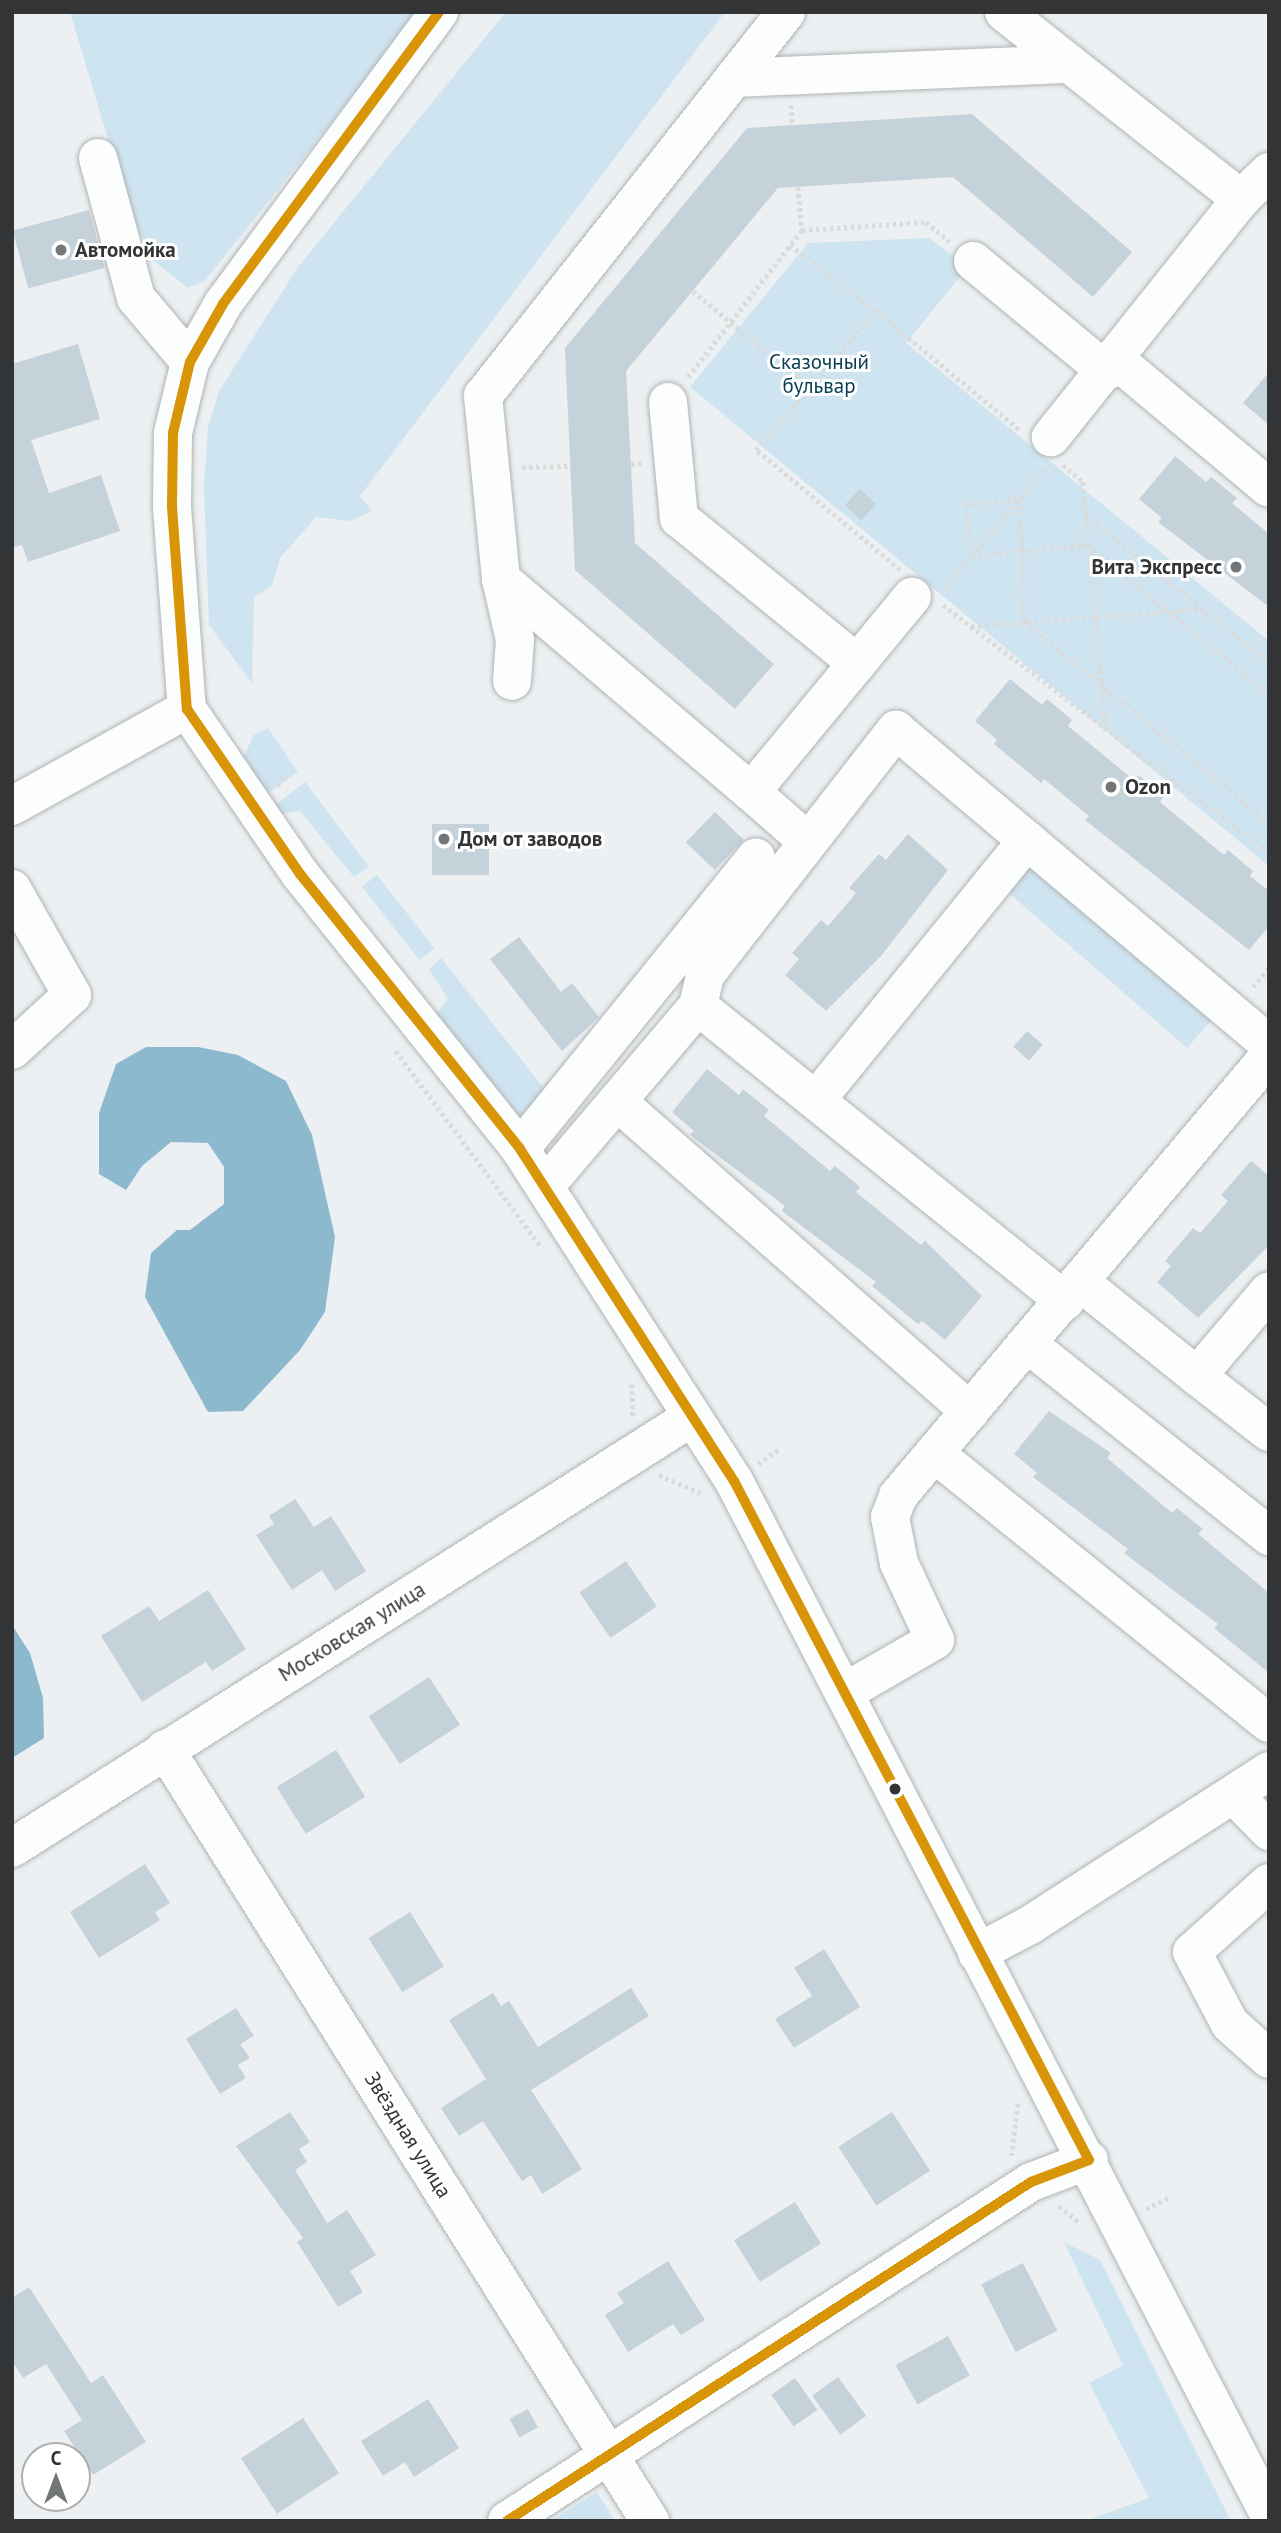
<!DOCTYPE html>
<meta charset="utf-8">
<style>
body{margin:0}
#map{position:relative;width:1281px;height:2533px;overflow:hidden;background:#edf0f2;font-family:"PT Sans",sans-serif}
div>[style]{position:absolute}
[style*='--x']{left:calc(var(--x)*1px);top:calc(var(--y)*1px);width:calc(var(--w)*1px);rotate:calc(var(--a)*1deg)}
.green>*{inset:0;background:#cee4f0;transform-origin:0 0}
.water>*{inset:0;background:#8cb9ce}
.building>*{inset:0;background:#c5d2d9;transform-origin:0 0}
.path>*{height:4.5px;margin-top:-2.25px;transform-origin:0;background:repeating-linear-gradient(90deg,#dadbdb 0 3.5px,transparent 0 7px)}
.roads{filter:drop-shadow(0 0 2px #b1b3b4) drop-shadow(0 0 2px #b1b3b4)}
.minor>*{height:38px;margin:-19px;padding:0 19px;transform-origin:19px;border-radius:19px;background:#fcfdfd}
.bus-1>*{height:10px;margin:-5px;padding:0 5px;transform-origin:5px;border-radius:5px;background:#d99508}
.dots>*{width:19px;height:19px;translate:-50% -50%;box-sizing:border-box;border:4px solid #fff;border-radius:50%}
span{translate:-50% -50%;white-space:nowrap;text-align:center;line-height:1.15;-webkit-text-stroke:6px #fff;paint-order:stroke}
.poi-label{font-size:21px;color:#323435;font-weight:700}
.left{translate:0 -50%;text-align:left}
.right{translate:-100% -50%;text-align:right}
.park-label{font-size:21px;color:#063e52}
.street-label{font-size:21px;color:#323435}
.frame{position:absolute;inset:0;border:14px solid #323435;pointer-events:none}
.north{position:absolute;left:21px;top:2442px;width:70px;height:70px;box-sizing:border-box;background:#fff;border:2px solid #adaeae;border-radius:50%;rotate:0deg;font-size:19px;font-weight:700;line-height:28px;text-align:center;color:#323435}
.north::after{content:'';display:block;margin:auto;width:24px;height:32px;background:#737677;clip-path:polygon(50% 0,100% 100%,50% 72%,0 100%)}
</style>
<div id="map">
<div class="green">
<i style="clip-path:polygon(70px 12px,419px 12px,205px 281px,188px 288px,155px 262px,129px 209px)"></i>
<i style="clip-path:polygon(506px 12px,725px 12px,360px 496px,372px 511px,350px 521px,316px 517px,280px 558px,272px 586px,254px 597px,252px 683px,209px 625px,204px 488px,208px 427px,219px 391px,298px 267px)"></i>
<i style="clip-path:polygon(929px 238px,968px 267px,906px 343px,1269px 641px,1269px 866px,690px 387px,808px 243px)"></i>
<i style="clip-path:polygon(268px 728px,298px 772px,264px 796px,240px 763px,254px 735px)"></i>
<i style="clip-path:polygon(305px 782px,369px 867px,354px 877px,300px 811px,280px 814px,273px 807px)"></i>
<i style="left:1025px;top:858px;width:247px;height:37px;rotate:41deg"></i>
<i style="left:377px;top:875px;width:93px;height:19px;rotate:52deg"></i>
<i style="clip-path:polygon(441px 958px,547px 1092px,531px 1111px,519px 1115px,505px 1107px,436px 1015px,448px 999px,429px 969px)"></i>
<i style="clip-path:polygon(1064px 2242px,1100px 2260px,1231px 2521px,1085px 2521px,1149px 2498px,1089px 2383px,1123px 2365px)"></i>
<i style="clip-path:polygon(597px 2492px,615px 2521px,551px 2521px)"></i>
</div>
<div class="water">
<i style="clip-path:polygon(146px 1047px,198px 1047px,238px 1055px,286px 1081px,312px 1135px,335px 1237px,325px 1312px,300px 1350px,243px 1411px,208px 1412px,145px 1297px,151px 1253px,177px 1230px,190px 1230px,224px 1204px,224px 1167px,208px 1143px,171px 1142px,142px 1166px,126px 1190px,99px 1174px,99px 1113px,116px 1064px)"></i>
<i style="clip-path:polygon(12px 1625px,30px 1653px,43px 1698px,44px 1738px,12px 1758px)"></i>
</div>
<div class="building">
<i style="clip-path:polygon(972px 114px,1132px 252px,1093px 297px,953px 177px,778px 188px,626px 371px,635px 543px,774px 664px,735px 709px,575px 570px,565px 348px,747px 128px)"></i>
<i style="left:89px;top:210px;width:60px;height:79px;rotate:75deg"></i>
<i style="clip-path:polygon(78px 344px,100px 419px,31px 440px,49px 493px,101px 475px,120px 531px,28px 562px,22px 545px,12px 548px,12px 364px)"></i>
<i style="clip-path:polygon(1269px 372px,1269px 425px,1243px 403px)"></i>
<i style="clip-path:polygon(1175px 456px,1206px 482px,1211px 477px,1237px 498px,1232px 503px,1269px 534px,1269px 607px,1158px 522px,1162px 518px,1139px 499px)"></i>
<i style="left:860px;top:489px;width:22px;height:22px;rotate:43deg"></i>
<i style="clip-path:polygon(1010px 679px,1042px 705px,1047px 699px,1072px 720px,1068px 726px,1134px 780px,1138px 775px,1164px 796px,1160px 802px,1224px 855px,1228px 850px,1253px 871px,1250px 876px,1269px 891px,1269px 926px,1249px 950px,1085px 820px,1089px 816px,1044px 779px,1041px 783px,994px 744px,997px 740px,975px 721px)"></i>
<i style="left:715px;top:812px;width:40px;height:42px;rotate:44deg"></i>
<i style="left:432px;top:824px;width:57px;height:51px"></i>
<i style="clip-path:polygon(908px 834px,948px 870px,881px 956px,826px 1011px,785px 975px,799px 959px,792px 953px,821px 920px,828px 926px,856px 893px,849px 888px,879px 854px,886px 860px)"></i>
<i style="clip-path:polygon(519px 937px,561px 992px,572px 983px,599px 1017px,562px 1051px,490px 959px)"></i>
<i style="left:1027px;top:1031px;width:21px;height:21px;rotate:41deg"></i>
<i style="clip-path:polygon(707px 1069px,739px 1095px,743px 1089px,769px 1110px,764px 1116px,830px 1171px,835px 1166px,860px 1187px,856px 1192px,921px 1245px,925px 1241px,982px 1296px,945px 1340px,922px 1321px,918px 1324px,872px 1286px,876px 1282px,782px 1211px,785px 1206px,690px 1135px,694px 1131px,672px 1112px)"></i>
<i style="clip-path:polygon(1251px 1161px,1269px 1176px,1269px 1245px,1198px 1318px,1157px 1282px,1171px 1266px,1165px 1261px,1193px 1228px,1200px 1233px,1228px 1201px,1221px 1195px)"></i>
<i style="clip-path:polygon(1049px 1411px,1111px 1453px,1107px 1458px,1172px 1513px,1177px 1508px,1203px 1529px,1198px 1534px,1269px 1593px,1269px 1673px,1214px 1628px,1218px 1624px,1124px 1553px,1128px 1549px,1033px 1477px,1037px 1473px,1014px 1454px)"></i>
<i style="clip-path:polygon(295px 1499px,314px 1527px,331px 1516px,366px 1571px,335px 1591px,322px 1570px,292px 1590px,256px 1535px,274px 1524px,269px 1516px)"></i>
<i style="left:626px;top:1561px;width:55px;height:56px;rotate:56deg"></i>
<i style="clip-path:polygon(208px 1590px,246px 1649px,212px 1671px,206px 1662px,142px 1702px,101px 1636px,149px 1606px,159px 1621px)"></i>
<i style="left:429px;top:1677px;width:57px;height:72px;rotate:57deg"></i>
<i style="left:336px;top:1750px;width:55px;height:70px;rotate:58deg"></i>
<i style="clip-path:polygon(145px 1864px,170px 1903px,155px 1912px,160px 1920px,99px 1958px,70px 1912px)"></i>
<i style="left:410px;top:1912px;width:64px;height:49px;rotate:58deg"></i>
<i style="clip-path:polygon(824px 1949px,860px 2007px,794px 2048px,775px 2019px,812px 1996px,794px 1968px)"></i>
<i style="clip-path:polygon(631px 1988px,649px 2016px,531px 2090px,582px 2169px,542px 2194px,531px 2175px,522px 2181px,483px 2121px,459px 2136px,441px 2108px,486px 2079px,449px 2020px,493px 1993px,501px 2006px,509px 2001px,538px 2047px)"></i>
<i style="clip-path:polygon(236px 2008px,254px 2036px,240px 2044px,250px 2058px,238px 2065px,246px 2078px,220px 2094px,186px 2039px)"></i>
<i style="clip-path:polygon(290px 2112px,310px 2142px,299px 2149px,307px 2162px,295px 2170px,327px 2223px,347px 2210px,376px 2255px,350px 2271px,363px 2292px,338px 2307px,297px 2242px,303px 2238px,236px 2146px)"></i>
<i style="left:892px;top:2112px;width:70px;height:64px;rotate:57deg"></i>
<i style="left:795px;top:2202px;width:49px;height:72px;rotate:58deg"></i>
<i style="clip-path:polygon(668px 2261px,705px 2320px,681px 2335px,673px 2324px,628px 2352px,605px 2315px,624px 2303px,617px 2293px)"></i>
<i style="left:1023px;top:2263px;width:76px;height:47px;rotate:63deg"></i>
<i style="clip-path:polygon(29px 2287px,91px 2383px,103px 2375px,146px 2442px,93px 2475px,64px 2431px,82px 2420px,46px 2364px,23px 2378px,12px 2361px,12px 2298px)"></i>
<i style="left:948px;top:2336px;width:45px;height:60px;rotate:61deg"></i>
<i style="left:838px;top:2377px;width:48px;height:32px;rotate:54deg"></i>
<i style="left:795px;top:2378px;width:39px;height:29px;rotate:55deg"></i>
<i style="clip-path:polygon(428px 2399px,459px 2448px,414px 2477px,405px 2462px,383px 2476px,361px 2441px)"></i>
<i style="left:528px;top:2409px;width:21px;height:21px;rotate:62deg"></i>
<i style="left:303px;top:2418px;width:66px;height:74px;rotate:57deg"></i>
</div>
<div class="path">
<i style="--x:791;--y:105;--w:20;--a:84"></i>
<i style="--x:798;--y:187;--w:43;--a:84.7"></i>
<i style="--x:790;--y:245;--w:108;--a:37.5"></i>
<i style="--x:693;--y:291;--w:151;--a:39.4"></i>
<i style="--x:688;--y:377;--w:186;--a:-52.2"></i>
<i style="--x:802;--y:230;--w:124;--a:-3.7"></i>
<i style="--x:926;--y:222;--w:31;--a:40"></i>
<i style="--x:631;--y:464;--w:13;--a:-4"></i>
<i style="--x:1063;--y:465;--w:26;--a:40"></i>
<i style="--x:1083;--y:482;--w:248;--a:84.7"></i>
<i style="--x:522;--y:467;--w:48;--a:-1.2"></i>
<i style="--x:1019;--y:499;--w:52;--a:85.6"></i>
<i style="--x:1023;--y:551;--w:52;--a:173.4"></i>
<i style="--x:971;--y:557;--w:53;--a:-95.4"></i>
<i style="--x:966;--y:504;--w:53;--a:-5.4"></i>
<i style="--x:1085;--y:515;--w:236;--a:38.6"></i>
<i style="--x:900;--y:570;--w:187;--a:-140.2"></i>
<i style="--x:756;--y:450;--w:184;--a:-49.2"></i>
<i style="--x:876;--y:311;--w:188;--a:39.6"></i>
<i style="--x:944;--y:589;--w:158;--a:-49.9"></i>
<i style="--x:943;--y:605;--w:409;--a:37.2"></i>
<i style="--x:971;--y:626;--w:233;--a:-4.2"></i>
<i style="--x:1269;--y:695;--w:234;--a:-140.5"></i>
<i style="--x:1088;--y:546;--w:65;--a:175.6"></i>
<i style="--x:1023;--y:551;--w:70;--a:89.2"></i>
<i style="--x:1024;--y:621;--w:318;--a:39.5"></i>
<i style="--x:277;--y:786;--w:12;--a:-55"></i>
<i style="--x:1253;--y:987;--w:25;--a:-50"></i>
<i style="--x:396;--y:1051;--w:244;--a:53.5"></i>
<i style="--x:632;--y:1384;--w:33;--a:88"></i>
<i style="--x:758;--y:1464;--w:28;--a:-35"></i>
<i style="--x:659;--y:1475;--w:48;--a:23.4"></i>
<i style="--x:1011;--y:2156;--w:54;--a:-82.6"></i>
<i style="--x:1059;--y:2206;--w:26;--a:39"></i>
<i style="--x:1146;--y:2209;--w:27;--a:-27"></i>
</div>
<div class="roads">
<div class="minor">
<i style="--x:439;--y:12;--w:363;--a:126.5"></i>
<i style="--x:223;--y:304;--w:67;--a:119.6"></i>
<i style="--x:190;--y:362;--w:73;--a:103.5"></i>
<i style="--x:173;--y:433;--w:74;--a:90.8"></i>
<i style="--x:172;--y:507;--w:203;--a:85.8"></i>
<i style="--x:187;--y:709;--w:200;--a:55.6"></i>
<i style="--x:300;--y:874;--w:352;--a:51.3"></i>
<i style="--x:520;--y:1149;--w:395;--a:57.2"></i>
<i style="--x:734;--y:1481;--w:1163;--a:62.62"></i>
<i style="--x:1004;--y:12;--w:302;--a:38.3"></i>
<i style="--x:1241;--y:199;--w:305;--a:128.6"></i>
<i style="--x:734;--y:78;--w:336;--a:-2.4"></i>
<i style="--x:98;--y:158;--w:145;--a:74.8"></i>
<i style="--x:136;--y:298;--w:84;--a:49.8"></i>
<i style="--x:1241;--y:199;--w:39;--a:-44"></i>
<i style="--x:973;--y:261;--w:173;--a:39.6"></i>
<i style="--x:1116;--y:360;--w:199;--a:39.9"></i>
<i style="--x:668;--y:402;--w:117;--a:84.6"></i>
<i style="--x:679;--y:518;--w:230;--a:39.2"></i>
<i style="--x:501;--y:579;--w:63;--a:77.1"></i>
<i style="--x:515;--y:640;--w:41;--a:94.2"></i>
<i style="--x:751;--y:792;--w:328;--a:-139.6"></i>
<i style="--x:501;--y:579;--w:184;--a:-95.6"></i>
<i style="--x:483;--y:396;--w:489;--a:-51.7"></i>
<i style="--x:12;--y:806;--w:200;--a:-29"></i>
<i style="--x:808;--y:842;--w:76;--a:-138.7"></i>
<i style="--x:751;--y:792;--w:253;--a:-50.5"></i>
<i style="--x:12;--y:889;--w:122;--a:60.5"></i>
<i style="--x:72;--y:995;--w:81;--a:137.5"></i>
<i style="--x:698;--y:1006;--w:471;--a:38.8"></i>
<i style="--x:816;--y:1100;--w:335;--a:-50.9"></i>
<i style="--x:620;--y:1104;--w:466;--a:41.3"></i>
<i style="--x:520;--y:1149;--w:375;--a:-51"></i>
<i style="--x:546;--y:1185;--w:235;--a:-49.7"></i>
<i style="--x:698;--y:1006;--w:32;--a:-77"></i>
<i style="--x:705;--y:975;--w:311;--a:-52.1"></i>
<i style="--x:896;--y:730;--w:488;--a:40.1"></i>
<i style="--x:1080;--y:1282;--w:150;--a:38.8"></i>
<i style="--x:1197;--y:1376;--w:111;--a:-49.7"></i>
<i style="--x:1029;--y:1345;--w:307;--a:38.5"></i>
<i style="--x:1197;--y:1376;--w:91;--a:37.9"></i>
<i style="--x:934;--y:1453;--w:430;--a:38.9"></i>
<i style="--x:845;--y:1692;--w:104;--a:-30"></i>
<i style="--x:935;--y:1640;--w:85;--a:-115.1"></i>
<i style="--x:899;--y:1563;--w:47;--a:-101.1"></i>
<i style="--x:890;--y:1517;--w:22;--a:-69"></i>
<i style="--x:898;--y:1496;--w:576;--a:-49.86"></i>
<i style="--x:165;--y:1749;--w:912;--a:57.86"></i>
<i style="--x:1235;--y:1796;--w:49;--a:45.8"></i>
<i style="--x:12;--y:1848;--w:805;--a:-32.37"></i>
<i style="--x:1269;--y:1883;--w:103;--a:138.1"></i>
<i style="--x:1192;--y:1952;--w:81;--a:62.2"></i>
<i style="--x:1230;--y:2024;--w:52;--a:41.9"></i>
<i style="--x:977;--y:1953;--w:60;--a:-27.8"></i>
<i style="--x:1030;--y:1925;--w:284;--a:-32.8"></i>
<i style="--x:507;--y:2521;--w:624;--a:-32.9"></i>
<i style="--x:1031;--y:2182;--w:62;--a:-20.8"></i>
</div>
</div>
<div class="bus-1">
<i style="--x:439;--y:12;--w:363;--a:126.5"></i>
<i style="--x:223;--y:304;--w:67;--a:119.6"></i>
<i style="--x:190;--y:362;--w:73;--a:103.5"></i>
<i style="--x:173;--y:433;--w:74;--a:90.8"></i>
<i style="--x:172;--y:507;--w:203;--a:85.8"></i>
<i style="--x:187;--y:709;--w:200;--a:55.6"></i>
<i style="--x:300;--y:874;--w:352;--a:51.3"></i>
<i style="--x:520;--y:1149;--w:395;--a:57.2"></i>
<i style="--x:734;--y:1481;--w:766;--a:62.4"></i>
<i style="--x:1089;--y:2160;--w:62;--a:159.2"></i>
<i style="--x:1031;--y:2182;--w:624;--a:147.1"></i>
</div>
<div class="dots">
<i style="left:61px;top:250px;background:#737677"></i>
<i style="left:1236px;top:567px;background:#737677"></i>
<i style="left:1111px;top:787px;background:#737677"></i>
<i style="left:444px;top:839px;background:#737677"></i>
<i style="left:895px;top:1789px;background:#323435"></i>
</div>
<div class="poi-label">
<span class="left" style="left:75px;top:250px">Автомойка</span>
<span class="right" style="left:1222px;top:567px">Вита Экспресс</span>
<span class="left" style="left:1125px;top:787px">Ozon</span>
<span class="left" style="left:458px;top:839px">Дом от заводов</span>
</div>
<div class="park-label">
<span style="left:819px;top:374px">Сказочный<br>бульвар</span>
</div>
<div class="street-label">
<span style="left:352px;top:1632px;rotate:-32deg">Московская улица</span>
<span style="left:408px;top:2135px;rotate:58deg">Звёздная улица</span>
</div>
<div class="frame"></div>
<div class="north">С</div>
</div>
